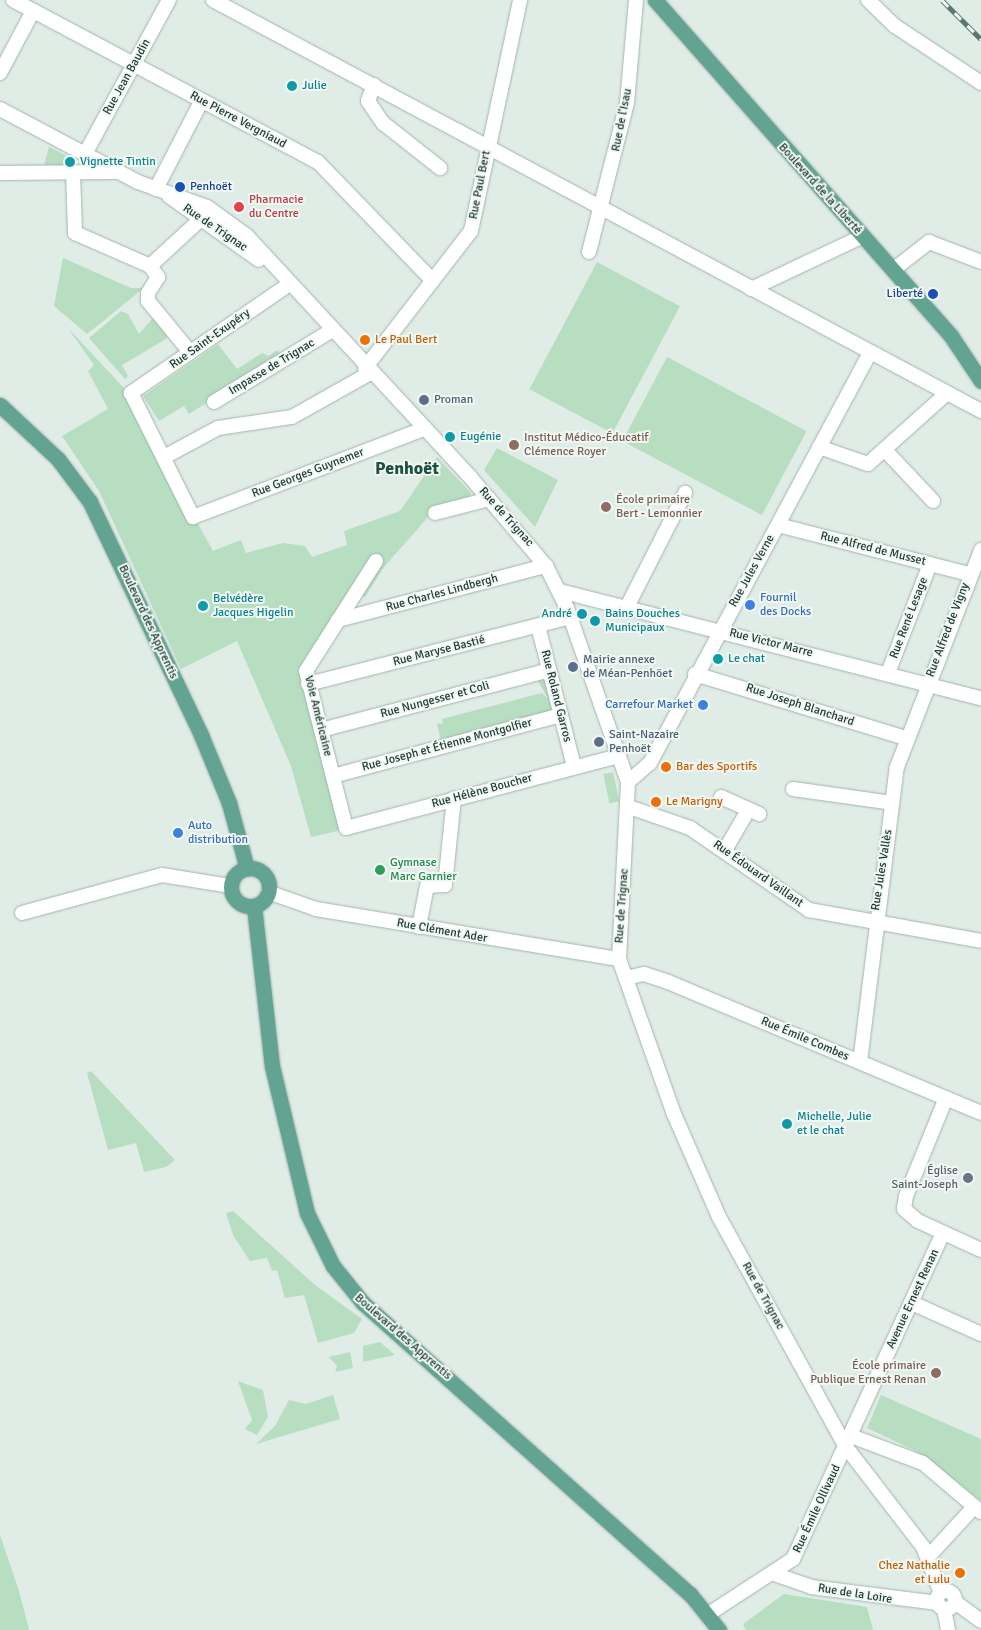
<!DOCTYPE html>
<meta charset="utf-8">
<style>
body{margin:0}
#map{position:relative;width:981px;height:1630px;overflow:hidden;background:#e0ece6;font-family:Signika,sans-serif}
div>[style]{position:absolute}
[style*='--x']{left:calc(var(--x)*1px);top:calc(var(--y)*1px);width:calc(var(--w)*1px);rotate:calc(var(--a)*1deg)}
.green>*{inset:0;background:#b7dec1;transform-origin:0 0}
.roads{filter:drop-shadow(0 0 1px #a3b4ad) drop-shadow(0 0 1px #a3b4ad)}
.minor>*{height:14px;margin:-7px;padding:0 7px;transform-origin:7px;border-radius:7px;background:#fff}
.minor>.ring{margin:-7px;padding:0;box-sizing:content-box;background:none;border:14px solid #fff;border-radius:50%}
.major>*{height:15px;margin:-7.5px;padding:0 7.5px;transform-origin:7.5px;border-radius:7.5px;background:#62a491}
.major>.ring{margin:-7.5px;padding:0;box-sizing:content-box;background:none;border:15px solid #62a491;border-radius:50%}
.rail>*{height:5px;margin-top:-2.5px;transform-origin:0;background:repeating-linear-gradient(90deg,#f1f8f4 0 9px,#5a7970 0 18px);box-sizing:border-box;border-block:1px solid #5a7970}
.dots>*{width:14px;height:14px;translate:-50% -50%;box-sizing:border-box;border:2px solid #f1f8f4;border-radius:50%}
span{translate:-50% -50%;white-space:nowrap;text-align:center;line-height:1.15;-webkit-text-stroke:4px #f1f8f4;paint-order:stroke}
.street-label{font-size:12px;color:#203d34}
.culture-label{font-size:12px;color:#0d838f}
.left{translate:0 -50%;text-align:left}
.right{translate:-100% -50%;text-align:right}
.transit-label{font-size:12px;color:#164399}
.health-label{font-size:12px;color:#be3a42}
.food-label{font-size:12px;color:#c56008}
.service-label{font-size:12px;color:#4e5e75}
.education-label{font-size:12px;color:#785e54}
.shop-label{font-size:12px;color:#366cbe}
.leisure-label{font-size:12px;color:#27864d}
.worship-label{font-size:12px;color:#5b616d}
.district-label{font-size:18px;color:#1b5042;font-weight:700}
</style>
<div id="map">
<div class="green">
<i style="clip-path:polygon(49px 147px,67px 156px,67px 165px,44px 165px)"></i>
<i style="clip-path:polygon(63px 258px,131px 288px,144px 288px,87px 334px,54px 306px)"></i>
<i style="left:597px;top:262px;width:94px;height:144px;rotate:28deg"></i>
<i style="clip-path:polygon(121px 311px,128px 314px,139px 334px,153px 318px,169px 332px,166px 339px,122px 365px,128px 376px,125px 379px,89px 338px)"></i>
<i style="clip-path:polygon(68px 328px,123px 387px,213px 551px,241px 540px,246px 553px,283px 543px,305px 546px,312px 557px,347px 545px,344px 531px,400px 511px,437px 457px,471px 493px,469px 499px,437px 507px,384px 567px,365px 597px,360px 594px,304px 670px,342px 830px,311px 837px,291px 766px,237px 641px,181px 669px,99px 491px,62px 436px,108px 409px,88px 371px,94px 365px)"></i>
<i style="clip-path:polygon(218px 344px,237px 369px,262px 353px,268px 356px,277px 350px,281px 357px,268px 361px,268px 365px,189px 414px,184px 406px,159px 421px,143px 396px)"></i>
<i style="left:667px;top:357px;width:158px;height:95px;rotate:28deg"></i>
<i style="clip-path:polygon(497px 448px,558px 480px,535px 527px,484px 470px)"></i>
<i style="clip-path:polygon(546px 677px,554px 711px,441px 741px,437px 723px,443px 724px,442px 719px,542px 693px,548px 699px,537px 679px)"></i>
<i style="left:613px;top:772px;width:30px;height:10px;rotate:78deg"></i>
<i style="clip-path:polygon(91px 1071px,175px 1160px,166px 1167px,144px 1172px,136px 1143px,108px 1150px,87px 1073px)"></i>
<i style="clip-path:polygon(233px 1211px,315px 1285px,362px 1319px,354px 1333px,318px 1343px,304px 1295px,285px 1298px,277px 1270px,272px 1271px,267px 1258px,250px 1261px,233px 1235px,226px 1213px)"></i>
<i style="clip-path:polygon(380px 1342px,395px 1355px,363px 1362px,363px 1346px)"></i>
<i style="clip-path:polygon(350px 1352px,353px 1368px,335px 1372px,337px 1366px,329px 1357px)"></i>
<i style="clip-path:polygon(238px 1381px,263px 1390px,268px 1417px,257px 1435px,245px 1429px,252px 1420px)"></i>
<i style="clip-path:polygon(333px 1395px,340px 1419px,256px 1444px,275px 1426px,289px 1400px,306px 1404px)"></i>
<i style="clip-path:polygon(881px 1395px,981px 1439px,981px 1501px,918px 1452px,867px 1428px)"></i>
<i style="clip-path:polygon(0 1535px,19px 1591px,29px 1630px,0 1630px)"></i>
<i style="clip-path:polygon(784px 1594px,867px 1607px,873px 1630px,746px 1630px,743px 1624px)"></i>
</div>
<div class="roads">
<div class="minor">
<i style="--x:13;--y:0;--w:345;--a:28"></i>
<i style="--x:318;--y:162;--w:165;--a:46"></i>
<i style="--x:213;--y:0;--w:871;--a:28.15"></i>
<i style="--x:868;--y:0;--w:37;--a:44"></i>
<i style="--x:895;--y:26;--w:103;--a:33.5"></i>
<i style="--x:0;--y:73;--w:70;--a:-62"></i>
<i style="--x:374;--y:85;--w:17;--a:111"></i>
<i style="--x:368;--y:101;--w:27;--a:56"></i>
<i style="--x:383;--y:123;--w:73;--a:38.3"></i>
<i style="--x:0;--y:109;--w:156;--a:27.9"></i>
<i style="--x:138;--y:182;--w:73;--a:19.9"></i>
<i style="--x:207;--y:207;--w:49;--a:35.9"></i>
<i style="--x:247;--y:236;--w:330;--a:47.2"></i>
<i style="--x:471;--y:478;--w:116;--a:49.6"></i>
<i style="--x:546;--y:566;--w:47;--a:63.4"></i>
<i style="--x:567;--y:608;--w:184;--a:70.7"></i>
<i style="--x:628;--y:782;--w:177;--a:92.9"></i>
<i style="--x:619;--y:959;--w:164;--a:70.5"></i>
<i style="--x:674;--y:1114;--w:112;--a:66.4"></i>
<i style="--x:719;--y:1217;--w:263;--a:61.1"></i>
<i style="--x:846;--y:1447;--w:126;--a:52.4"></i>
<i style="--x:923;--y:1547;--w:49;--a:68.6"></i>
<i style="--x:85;--y:154;--w:175;--a:-61.4"></i>
<i style="--x:73;--y:172;--w:61;--a:88.1"></i>
<i style="--x:75;--y:233;--w:82;--a:23.7"></i>
<i style="--x:150;--y:266;--w:69;--a:-42.7"></i>
<i style="--x:0;--y:173;--w:114;--a:-0.5"></i>
<i style="--x:156;--y:189;--w:98;--a:-62.7"></i>
<i style="--x:169;--y:196;--w:110;--a:35.4"></i>
<i style="--x:589;--y:252;--w:154;--a:-75.7"></i>
<i style="--x:627;--y:103;--w:103;--a:-85"></i>
<i style="--x:150;--y:266;--w:14;--a:54"></i>
<i style="--x:158;--y:277;--w:19;--a:122"></i>
<i style="--x:148;--y:293;--w:8;--a:90"></i>
<i style="--x:148;--y:301;--w:66;--a:50.5"></i>
<i style="--x:893;--y:270;--w:46;--a:-37.9"></i>
<i style="--x:929;--y:242;--w:56;--a:21"></i>
<i style="--x:288;--y:285;--w:191;--a:145.5"></i>
<i style="--x:131;--y:393;--w:139;--a:63.4"></i>
<i style="--x:193;--y:517;--w:247;--a:-20.9"></i>
<i style="--x:751;--y:289;--w:124;--a:-25.3"></i>
<i style="--x:365;--y:368;--w:173;--a:-52.3"></i>
<i style="--x:471;--y:231;--w:236;--a:-78"></i>
<i style="--x:214;--y:402;--w:137;--a:-31.3"></i>
<i style="--x:819;--y:447;--w:52;--a:19.1"></i>
<i style="--x:868;--y:464;--w:105;--a:-41.9"></i>
<i style="--x:885;--y:450;--w:70;--a:46.7"></i>
<i style="--x:166;--y:456;--w:59;--a:-28.3"></i>
<i style="--x:218;--y:428;--w:75;--a:-8.5"></i>
<i style="--x:292;--y:417;--w:90;--a:-29.4"></i>
<i style="--x:435;--y:513;--w:56;--a:-14.5"></i>
<i style="--x:778;--y:525;--w:197;--a:14.4"></i>
<i style="--x:376;--y:561;--w:130;--a:122.5"></i>
<i style="--x:306;--y:671;--w:162;--a:75.7"></i>
<i style="--x:346;--y:828;--w:282;--a:-14.8"></i>
<i style="--x:560;--y:591;--w:434;--a:14.3"></i>
<i style="--x:628;--y:605;--w:126;--a:-63"></i>
<i style="--x:338;--y:620;--w:215;--a:-14.6"></i>
<i style="--x:538;--y:626;--w:145;--a:75.6"></i>
<i style="--x:888;--y:673;--w:117;--a:-68.9"></i>
<i style="--x:695;--y:674;--w:220;--a:16.9"></i>
<i style="--x:308;--y:684;--w:271;--a:-14.3"></i>
<i style="--x:321;--y:730;--w:236;--a:-14.7"></i>
<i style="--x:333;--y:776;--w:236;--a:-15"></i>
<i style="--x:628;--y:782;--w:29;--a:-41"></i>
<i style="--x:650;--y:763;--w:465;--a:-61.8"></i>
<i style="--x:793;--y:789;--w:100;--a:8"></i>
<i style="--x:721;--y:797;--w:42;--a:24.1"></i>
<i style="--x:629;--y:807;--w:65;--a:19"></i>
<i style="--x:690;--y:828;--w:145;--a:34.6"></i>
<i style="--x:809;--y:910;--w:175;--a:10.2"></i>
<i style="--x:725;--y:850;--w:44;--a:-59.9"></i>
<i style="--x:268;--y:892;--w:51;--a:19.5"></i>
<i style="--x:316;--y:909;--w:307;--a:9.4"></i>
<i style="--x:22;--y:913;--w:145;--a:-15.2"></i>
<i style="--x:162;--y:875;--w:70;--a:9.1"></i>
<i style="--x:419;--y:927;--w:42;--a:-79"></i>
<i style="--x:427;--y:886;--w:18;--a:-3"></i>
<i style="--x:445;--y:885;--w:87;--a:-84.1"></i>
<i style="--x:626;--y:978;--w:18;--a:-13"></i>
<i style="--x:644;--y:974;--w:25;--a:18"></i>
<i style="--x:668;--y:982;--w:339;--a:22.7"></i>
<i style="--x:860;--y:1062;--w:297;--a:-82.9"></i>
<i style="--x:897;--y:767;--w:233;--a:-68.8"></i>
<i style="--x:946;--y:1098;--w:106;--a:112.2"></i>
<i style="--x:906;--y:1196;--w:13;--a:99"></i>
<i style="--x:904;--y:1209;--w:18;--a:41"></i>
<i style="--x:918;--y:1221;--w:69;--a:24.7"></i>
<i style="--x:912;--y:1303;--w:76;--a:24.2"></i>
<i style="--x:851;--y:1436;--w:77;--a:20.6"></i>
<i style="--x:923;--y:1463;--w:76;--a:40.2"></i>
<i style="--x:928;--y:1557;--w:68;--a:-47.4"></i>
<i style="--x:774;--y:1574;--w:39;--a:19"></i>
<i style="--x:811;--y:1587;--w:128;--a:7.2"></i>
<i class="ring" style="left:937px;top:1591px;width:4px;height:4px"></i>
<i style="--x:955;--y:1602;--w:32;--a:36"></i>
<i style="--x:944;--y:1609;--w:21;--a:79"></i>
<i style="--x:707;--y:1615;--w:103;--a:-33.1"></i>
<i style="--x:793;--y:1559;--w:359;--a:-65.3"></i>
</div>
<div class="major">
<i style="--x:655;--y:0;--w:448;--a:48.6"></i>
<i style="--x:951;--y:336;--w:54;--a:56.3"></i>
<i style="--x:0;--y:405;--w:79;--a:43"></i>
<i style="--x:58;--y:459;--w:54;--a:53.3"></i>
<i style="--x:90;--y:502;--w:258;--a:64.5"></i>
<i style="--x:201;--y:735;--w:74;--a:67.6"></i>
<i style="--x:229;--y:803;--w:68;--a:74.7"></i>
<i class="ring" style="left:231px;top:868px;width:23px;height:23px"></i>
<i style="--x:254;--y:906;--w:161;--a:83.6"></i>
<i style="--x:272;--y:1066;--w:151;--a:76.6"></i>
<i style="--x:307;--y:1213;--w:59;--a:63.9"></i>
<i style="--x:333;--y:1266;--w:48;--a:51"></i>
<i style="--x:363;--y:1303;--w:438;--a:41.7"></i>
<i style="--x:690;--y:1594;--w:46;--a:51.1"></i>
</div>
</div>
<div class="rail">
<i style="--x:942;--y:0;--w:55;--a:45"></i>
</div>
<div class="dots">
<i style="left:292px;top:86px;background:#0f9aa8"></i>
<i style="left:70px;top:162px;background:#0f9aa8"></i>
<i style="left:180px;top:187px;background:#1a4fb4"></i>
<i style="left:239px;top:207px;background:#e0444e"></i>
<i style="left:933px;top:294px;background:#1a4fb4"></i>
<i style="left:365px;top:340px;background:#e8710a"></i>
<i style="left:424px;top:400px;background:#5c6f8a"></i>
<i style="left:450px;top:437px;background:#0f9aa8"></i>
<i style="left:514px;top:445px;background:#8d6e63"></i>
<i style="left:606px;top:507px;background:#8d6e63"></i>
<i style="left:750px;top:605px;background:#3f7fe0"></i>
<i style="left:203px;top:606px;background:#0f9aa8"></i>
<i style="left:582px;top:614px;background:#0f9aa8"></i>
<i style="left:595px;top:621px;background:#0f9aa8"></i>
<i style="left:718px;top:659px;background:#0f9aa8"></i>
<i style="left:573px;top:667px;background:#5c6f8a"></i>
<i style="left:703px;top:705px;background:#3f7fe0"></i>
<i style="left:599px;top:742px;background:#5c6f8a"></i>
<i style="left:666px;top:767px;background:#e8710a"></i>
<i style="left:656px;top:802px;background:#e8710a"></i>
<i style="left:178px;top:833px;background:#3f7fe0"></i>
<i style="left:380px;top:870px;background:#2e9e5b"></i>
<i style="left:787px;top:1124px;background:#0f9aa8"></i>
<i style="left:968px;top:1178px;background:#6b7280"></i>
<i style="left:936px;top:1373px;background:#8d6e63"></i>
<i style="left:960px;top:1573px;background:#e8710a"></i>
</div>
<div class="street-label">
<span style="left:127px;top:77px;rotate:-61deg">Rue Jean Baudin</span>
<span style="left:238px;top:120px;rotate:28deg">Rue Pierre Vergniaud</span>
<span style="left:622px;top:120px;rotate:-79deg">Rue de l'Isau</span>
<span style="left:480px;top:185px;rotate:-79deg">Rue Paul Bert</span>
<span style="left:820px;top:189px;rotate:48deg">Boulevard de la Liberté</span>
<span style="left:215px;top:228px;rotate:34deg">Rue de Trignac</span>
<span style="left:210px;top:339px;rotate:-35deg">Rue Saint-Exupéry</span>
<span style="left:272px;top:367px;rotate:-31deg">Impasse de Trignac</span>
<span style="left:308px;top:473px;rotate:-21deg">Rue Georges Guynemer</span>
<span style="left:506px;top:517px;rotate:48deg">Rue de Trignac</span>
<span style="left:873px;top:549px;rotate:14deg">Rue Alfred de Musset</span>
<span style="left:752px;top:571px;rotate:-61deg">Rue Jules Verne</span>
<span style="left:442px;top:593px;rotate:-15deg">Rue Charles Lindbergh</span>
<span style="left:909px;top:618px;rotate:-69deg">Rue René Lesage</span>
<span style="left:148px;top:622px;rotate:65deg">Boulevard des Apprentis</span>
<span style="left:948px;top:630px;rotate:-69deg">Rue Alfred de Vigny</span>
<span style="left:771px;top:643px;rotate:14deg">Rue Victor Marre</span>
<span style="left:439px;top:651px;rotate:-14deg">Rue Maryse Bastié</span>
<span style="left:556px;top:696px;rotate:76deg">Rue Roland Garros</span>
<span style="left:435px;top:700px;rotate:-15deg">Rue Nungesser et Coli</span>
<span style="left:800px;top:705px;rotate:18deg">Rue Joseph Blanchard</span>
<span style="left:318px;top:716px;rotate:76deg">Voie Américaine</span>
<span style="left:447px;top:745px;rotate:-15deg">Rue Joseph et Étienne Montgolfier</span>
<span style="left:482px;top:791px;rotate:-15deg">Rue Hélène Boucher</span>
<span style="left:882px;top:870px;rotate:-81deg">Rue Jules Vallès</span>
<span style="left:758px;top:874px;rotate:35deg">Rue Édouard Vaillant</span>
<span style="left:622px;top:906px;rotate:-86deg">Rue de Trignac</span>
<span style="left:442px;top:931px;rotate:10deg">Rue Clément Ader</span>
<span style="left:805px;top:1039px;rotate:23deg">Rue Émile Combes</span>
<span style="left:763px;top:1296px;rotate:61deg">Rue de Trignac</span>
<span style="left:913px;top:1299px;rotate:-65deg">Avenue Ernest Renan</span>
<span style="left:403px;top:1337px;rotate:41deg">Boulevard des Apprentis</span>
<span style="left:817px;top:1509px;rotate:-65deg">Rue Émile Ollivaud</span>
<span style="left:855px;top:1594px;rotate:9deg">Rue de la Loire</span>
</div>
<div class="culture-label">
<span class="left" style="left:302px;top:86px">Julie</span>
<span class="left" style="left:80px;top:162px">Vignette Tintin</span>
<span class="left" style="left:460px;top:437px">Eugénie</span>
<span class="left" style="left:213px;top:606px">Belvédère<br>Jacques Higelin</span>
<span class="right" style="left:572px;top:614px">André</span>
<span class="left" style="left:605px;top:621px">Bains Douches<br>Municipaux</span>
<span class="left" style="left:728px;top:659px">Le chat</span>
<span class="left" style="left:797px;top:1124px">Michelle, Julie<br>et le chat</span>
</div>
<div class="transit-label">
<span class="left" style="left:190px;top:187px">Penhoët</span>
<span class="right" style="left:923px;top:294px">Liberté</span>
</div>
<div class="health-label">
<span class="left" style="left:249px;top:207px">Pharmacie<br>du Centre</span>
</div>
<div class="food-label">
<span class="left" style="left:375px;top:340px">Le Paul Bert</span>
<span class="left" style="left:676px;top:767px">Bar des Sportifs</span>
<span class="left" style="left:666px;top:802px">Le Marigny</span>
<span class="right" style="left:950px;top:1573px">Chez Nathalie<br>et Lulu</span>
</div>
<div class="service-label">
<span class="left" style="left:434px;top:400px">Proman</span>
<span class="left" style="left:583px;top:667px">Mairie annexe<br>de Méan-Penhöet</span>
<span class="left" style="left:609px;top:742px">Saint-Nazaire<br>Penhoët</span>
</div>
<div class="education-label">
<span class="left" style="left:524px;top:445px">Institut Médico-Éducatif<br>Clémence Royer</span>
<span class="left" style="left:616px;top:507px">École primaire<br>Bert - Lemonnier</span>
<span class="right" style="left:926px;top:1373px">École primaire<br>Publique Ernest Renan</span>
</div>
<div class="shop-label">
<span class="left" style="left:760px;top:605px">Fournil<br>des Docks</span>
<span class="right" style="left:693px;top:705px">Carrefour Market</span>
<span class="left" style="left:188px;top:833px">Auto<br>distribution</span>
</div>
<div class="leisure-label">
<span class="left" style="left:390px;top:870px">Gymnase<br>Marc Garnier</span>
</div>
<div class="worship-label">
<span class="right" style="left:958px;top:1178px">Église<br>Saint-Joseph</span>
</div>
<div class="district-label">
<span style="left:407px;top:468px">Penhoët</span>
</div>
</div>
